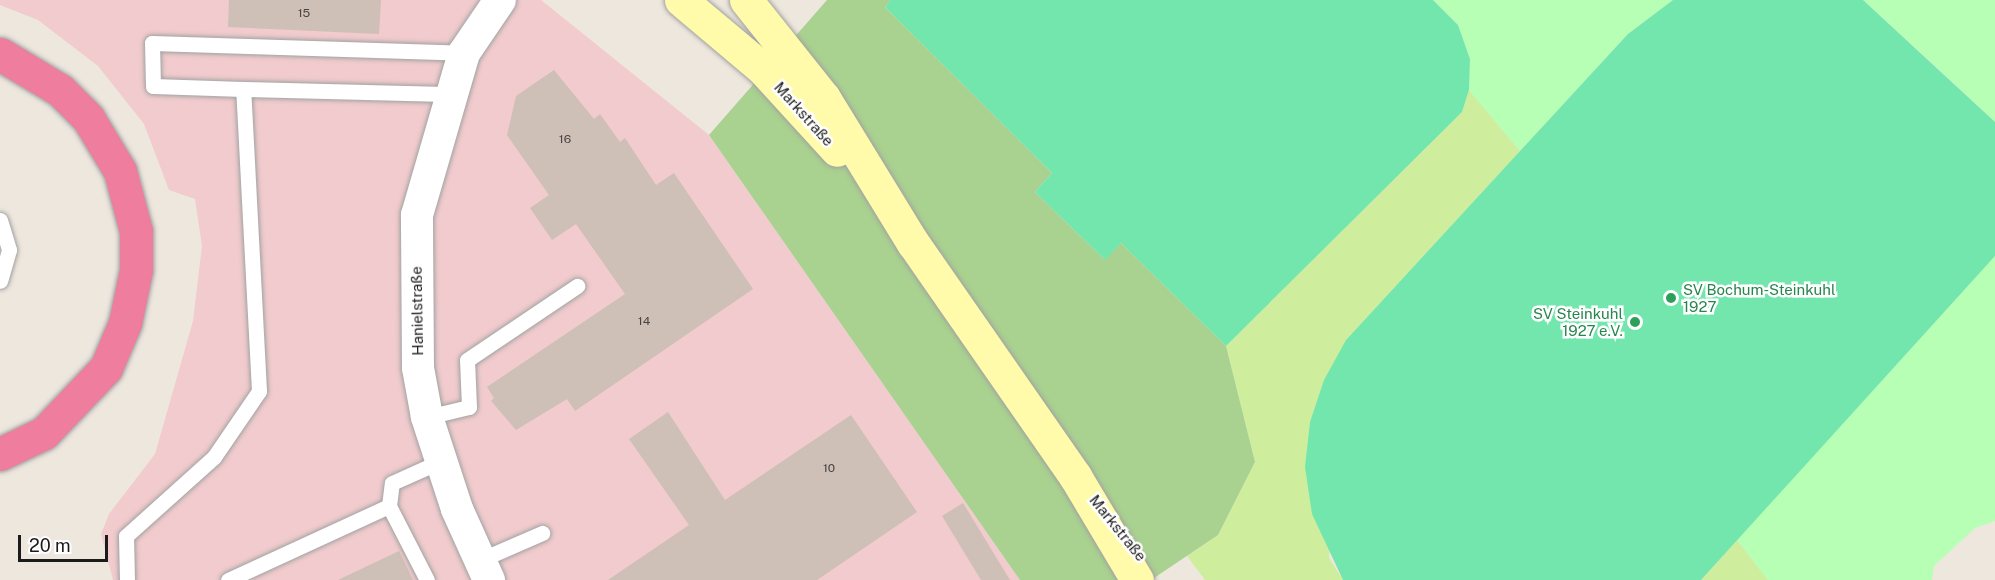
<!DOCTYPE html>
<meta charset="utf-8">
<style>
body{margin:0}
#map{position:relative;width:1995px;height:580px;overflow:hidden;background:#eee7de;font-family:"Public Sans",sans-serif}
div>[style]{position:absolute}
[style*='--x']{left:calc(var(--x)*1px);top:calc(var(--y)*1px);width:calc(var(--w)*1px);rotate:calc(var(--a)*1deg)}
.commercial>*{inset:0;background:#f1cbcd}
.grass>*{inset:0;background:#ceee9e}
.forest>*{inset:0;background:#a9d18f}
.park>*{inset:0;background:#b6ffb4}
.pitch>*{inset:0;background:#73e6ae}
.building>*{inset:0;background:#cebfb7}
.roads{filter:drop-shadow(0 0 2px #a2a2a2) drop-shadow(0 0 2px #a2a2a2)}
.lane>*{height:15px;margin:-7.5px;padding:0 7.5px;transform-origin:7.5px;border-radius:7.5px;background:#fff}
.street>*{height:32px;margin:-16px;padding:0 16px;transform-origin:16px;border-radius:16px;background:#fff}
.secondary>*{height:33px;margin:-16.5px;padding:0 16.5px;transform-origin:16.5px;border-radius:16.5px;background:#fffbab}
.highway>*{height:33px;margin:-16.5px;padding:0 16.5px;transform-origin:16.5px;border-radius:16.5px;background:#ee7d9e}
.dots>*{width:16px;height:16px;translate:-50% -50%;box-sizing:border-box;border:3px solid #fff;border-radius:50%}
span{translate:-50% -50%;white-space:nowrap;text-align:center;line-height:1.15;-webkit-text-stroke:5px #fff;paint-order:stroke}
.number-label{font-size:12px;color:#484442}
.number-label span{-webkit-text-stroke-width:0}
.street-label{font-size:15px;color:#1b1b1b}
.leisure-label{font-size:15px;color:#27864d}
.left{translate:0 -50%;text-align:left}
.right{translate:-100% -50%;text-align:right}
.scale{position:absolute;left:18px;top:535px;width:90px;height:27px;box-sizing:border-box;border:3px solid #1b1b1b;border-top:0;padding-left:8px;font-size:18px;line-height:21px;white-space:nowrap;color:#1b1b1b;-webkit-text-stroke:4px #fff;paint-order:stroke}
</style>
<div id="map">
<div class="commercial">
<i style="clip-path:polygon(0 0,541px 0,709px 135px,1020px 580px,113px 580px,101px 534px,109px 514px,155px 454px,193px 321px,202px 246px,195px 199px,169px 190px,144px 124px,98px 66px,38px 20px,0 5px)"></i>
</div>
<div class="grass">
<i style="clip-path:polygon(1469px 90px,1520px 151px,1346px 340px,1329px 558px,1343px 580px,1205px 580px,1187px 556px,1218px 535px,1255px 462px,1226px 346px,1462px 112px)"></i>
<i style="clip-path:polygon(1737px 540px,1768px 580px,1701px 580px)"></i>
</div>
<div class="forest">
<i style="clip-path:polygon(827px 0,891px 0,885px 7px,1052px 173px,1035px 192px,1104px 259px,1121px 243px,1226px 346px,1255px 462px,1218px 535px,1151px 580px,1020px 580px,709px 135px)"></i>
</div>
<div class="park">
<i style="clip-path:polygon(1433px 0,1673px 0,1628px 34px,1520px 151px,1469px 90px,1470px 59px,1458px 25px)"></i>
<i style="clip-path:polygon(1863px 0,1995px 0,1995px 122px,1921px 53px)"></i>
<i style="clip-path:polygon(1995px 256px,1995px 521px,1975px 528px,1934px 566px,1932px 580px,1768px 580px,1737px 540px)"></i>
</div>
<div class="pitch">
<i style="clip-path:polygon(891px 0,1433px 0,1458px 25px,1470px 59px,1469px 90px,1462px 112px,1226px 346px,1121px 243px,1105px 260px,1035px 192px,1052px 173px,885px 7px)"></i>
<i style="clip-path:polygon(1673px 0,1863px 0,1995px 122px,1995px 256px,1701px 580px,1343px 580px,1312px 514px,1305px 467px,1310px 422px,1324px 380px,1346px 340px,1520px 151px,1628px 34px)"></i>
</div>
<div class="building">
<i style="clip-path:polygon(229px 0,381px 0,379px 34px,228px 27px)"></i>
<i style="clip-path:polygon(554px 70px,594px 119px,600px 114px,620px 142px,625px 138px,656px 185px,674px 173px,753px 289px,575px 411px,567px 399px,516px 430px,491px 401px,494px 398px,487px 387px,625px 294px,576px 224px,552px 240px,530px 208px,549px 195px,507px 135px,516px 96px)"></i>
<i style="clip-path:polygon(668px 412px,725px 500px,851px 415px,917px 512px,817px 580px,608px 580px,689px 525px,629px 439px)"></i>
<i style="clip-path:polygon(963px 503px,1010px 580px,981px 580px,942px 516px)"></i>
<i style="clip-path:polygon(399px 551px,413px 580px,338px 580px)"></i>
</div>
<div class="roads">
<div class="lane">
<i style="--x:243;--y:89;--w:90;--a:-178.1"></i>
<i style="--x:153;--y:86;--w:43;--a:-91.3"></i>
<i style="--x:152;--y:43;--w:312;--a:1.8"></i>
<i style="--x:0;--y:220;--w:31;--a:73"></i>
<i style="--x:9;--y:250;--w:32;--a:106"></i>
<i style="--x:427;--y:417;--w:43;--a:-13.4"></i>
<i style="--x:469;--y:407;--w:47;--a:-92.4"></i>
<i style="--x:467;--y:360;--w:133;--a:-33.9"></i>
<i style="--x:389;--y:506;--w:83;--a:62.8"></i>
<i style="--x:480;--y:560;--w:68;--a:-23.5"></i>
<i style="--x:127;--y:580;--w:44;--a:-91.3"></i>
<i style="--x:126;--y:536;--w:118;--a:-41.9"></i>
<i style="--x:214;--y:457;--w:80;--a:-55.7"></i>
<i style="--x:259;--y:391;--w:302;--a:-93"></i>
<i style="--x:243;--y:89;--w:206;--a:1.4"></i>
<i style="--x:228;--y:580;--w:177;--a:-24.7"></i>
<i style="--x:389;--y:506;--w:23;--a:-83"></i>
<i style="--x:392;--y:483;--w:51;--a:-24.1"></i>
</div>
<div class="street">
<i style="--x:489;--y:580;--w:78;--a:-114.3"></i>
<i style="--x:457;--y:509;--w:97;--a:-108.1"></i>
<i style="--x:427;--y:417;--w:50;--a:-100.4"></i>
<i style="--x:418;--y:368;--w:153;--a:-90.4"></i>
<i style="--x:417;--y:215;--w:169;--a:-73.8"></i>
<i style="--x:464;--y:53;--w:64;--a:-55.8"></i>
</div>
<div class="secondary">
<i style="--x:681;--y:0;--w:109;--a:40.1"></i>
<i style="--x:764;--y:70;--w:108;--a:47.6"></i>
<i style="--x:746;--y:0;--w:125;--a:51.5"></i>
<i style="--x:824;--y:98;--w:170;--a:58.5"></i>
<i style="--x:913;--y:243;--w:284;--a:55.2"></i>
<i style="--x:1075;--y:476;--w:121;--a:59.2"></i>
</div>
<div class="highway">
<i style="--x:0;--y:54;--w:70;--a:31"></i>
<i style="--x:60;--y:90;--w:40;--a:45"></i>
<i style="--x:88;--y:118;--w:62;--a:58.9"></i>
<i style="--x:120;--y:171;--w:62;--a:75.1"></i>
<i style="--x:136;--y:231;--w:39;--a:90"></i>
<i style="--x:136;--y:270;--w:54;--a:101.7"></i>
<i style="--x:125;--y:323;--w:49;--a:112.9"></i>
<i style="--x:106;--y:368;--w:90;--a:133.6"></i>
<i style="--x:44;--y:433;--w:49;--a:154.5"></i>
</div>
</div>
<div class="dots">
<i style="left:1671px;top:298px;background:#2e9e5b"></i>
<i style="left:1635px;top:322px;background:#2e9e5b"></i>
</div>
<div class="number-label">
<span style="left:304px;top:14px">15</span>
<span style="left:565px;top:140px">16</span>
<span style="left:644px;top:322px">14</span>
<span style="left:829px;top:469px">10</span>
</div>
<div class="street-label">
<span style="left:804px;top:114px;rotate:48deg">Markstraße</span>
<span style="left:417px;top:311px;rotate:-91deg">Hanielstraße</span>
<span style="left:1118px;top:528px;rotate:51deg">Markstraße</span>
</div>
<div class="leisure-label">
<span class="left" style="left:1683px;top:298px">SV Bochum-Steinkuhl<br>1927</span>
<span class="right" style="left:1623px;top:322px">SV Steinkuhl<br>1927 e.V.</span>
</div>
<div class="scale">20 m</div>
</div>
